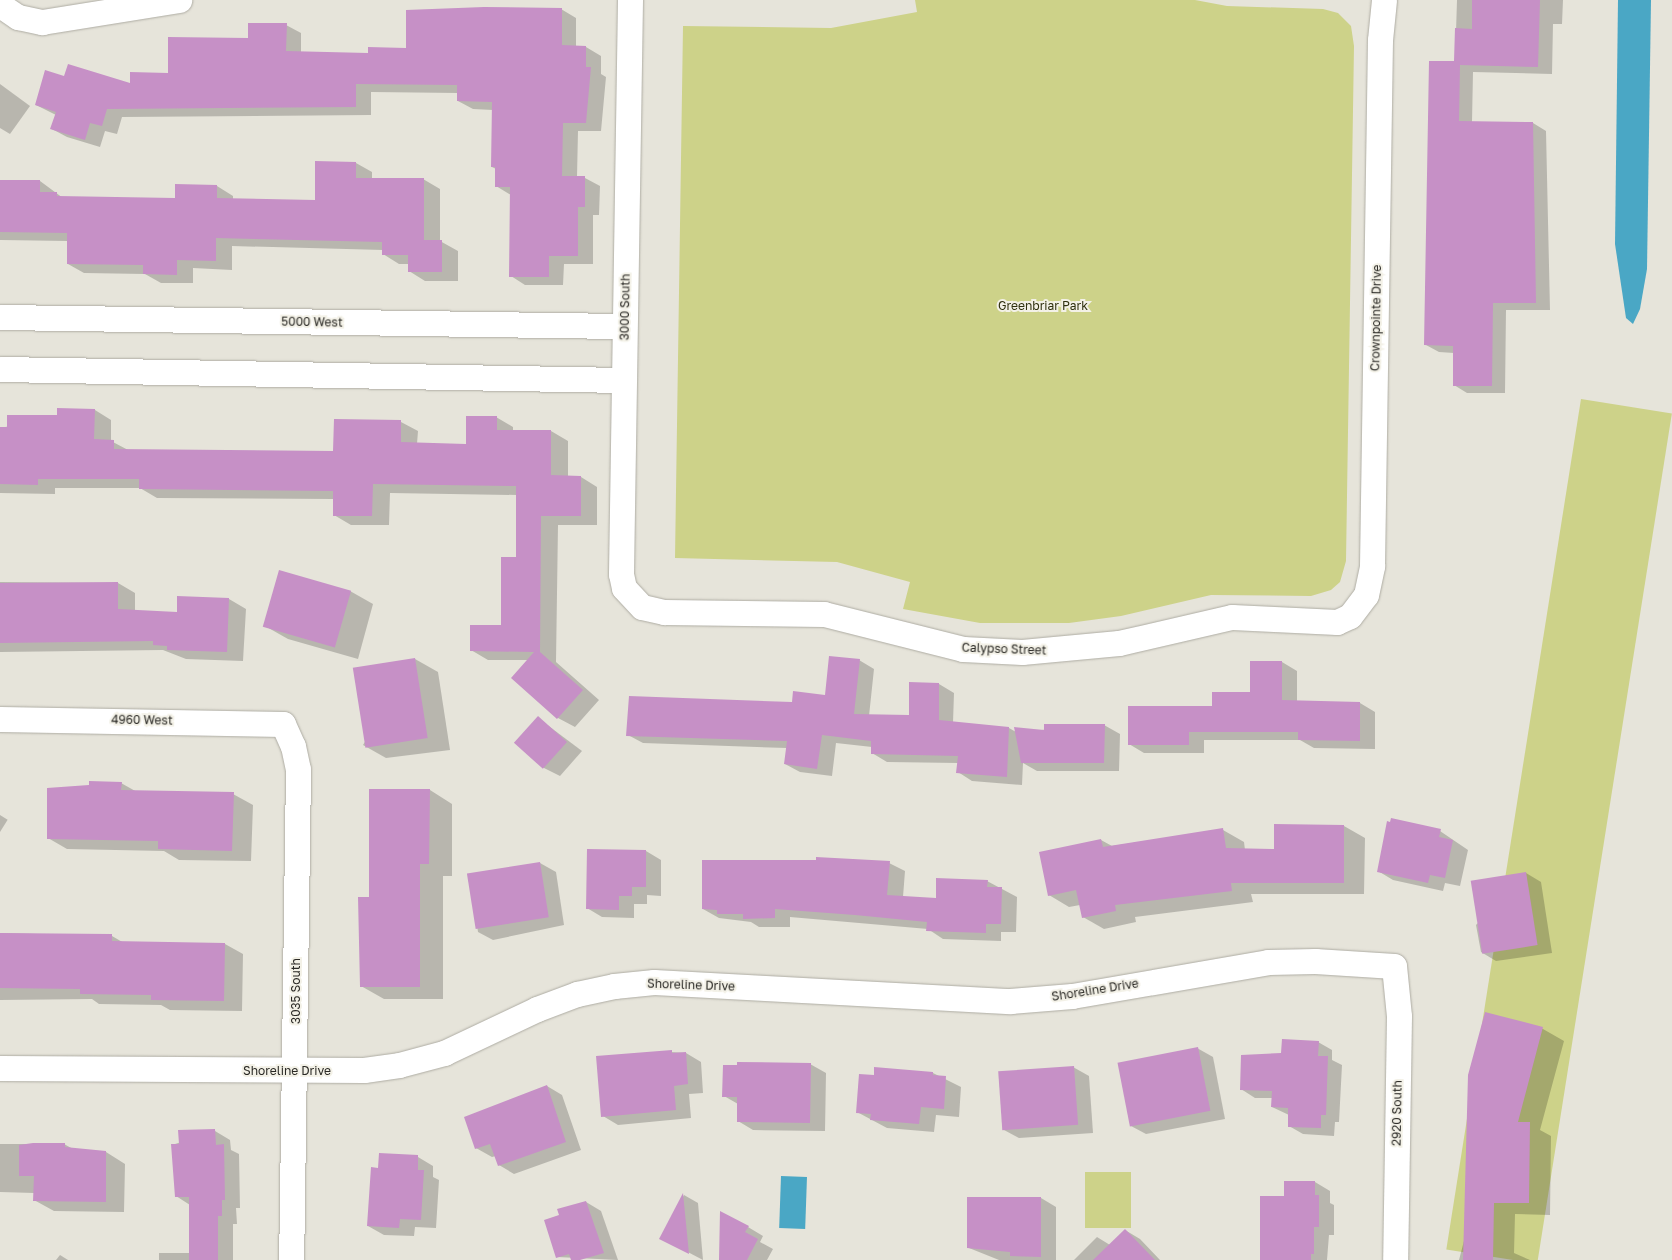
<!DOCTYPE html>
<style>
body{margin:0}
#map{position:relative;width:1672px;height:1260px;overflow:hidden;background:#e6e4da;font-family:"Golos Text",sans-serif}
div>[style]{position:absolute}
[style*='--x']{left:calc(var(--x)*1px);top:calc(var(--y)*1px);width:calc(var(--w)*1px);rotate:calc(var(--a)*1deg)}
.green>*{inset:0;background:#cdd289;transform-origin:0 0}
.water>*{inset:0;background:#4aa7c5;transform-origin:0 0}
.shadow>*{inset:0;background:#0003;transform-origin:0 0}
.building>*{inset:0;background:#c690c6;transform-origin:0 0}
.roads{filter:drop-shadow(0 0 1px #aeaca3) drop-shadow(0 0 1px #aeaca3)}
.street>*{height:25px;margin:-12.5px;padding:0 12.5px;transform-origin:12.5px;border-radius:12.5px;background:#fff}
span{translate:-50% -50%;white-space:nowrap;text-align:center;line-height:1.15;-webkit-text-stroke:4px #f3f1e7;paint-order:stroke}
.park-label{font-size:12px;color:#2f300f}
.street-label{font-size:12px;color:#2a2925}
</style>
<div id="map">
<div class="green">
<i style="clip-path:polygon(915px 0,1195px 0,1227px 6px,1323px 9px,1338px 13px,1351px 26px,1354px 46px,1346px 561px,1340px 582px,1331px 590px,1311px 596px,1211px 595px,1121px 616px,1069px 623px,980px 623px,903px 609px,910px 582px,837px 562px,675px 558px,683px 26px,831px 28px,917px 12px)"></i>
<i style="left:1581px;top:399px;width:92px;height:861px;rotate:9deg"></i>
<i style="left:1085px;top:1172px;width:46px;height:56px"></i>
</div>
<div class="water">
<i style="clip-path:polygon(1618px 0,1651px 0,1647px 269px,1640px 309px,1633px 324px,1626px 318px,1615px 244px)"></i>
<i style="left:781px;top:1176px;width:26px;height:52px;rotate:2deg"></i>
</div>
<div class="shadow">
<i style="clip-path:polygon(1457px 0,1563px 0,1562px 24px,1553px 24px,1552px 74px,1473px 72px,1472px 122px,1533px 123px,1546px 131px,1550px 310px,1506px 310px,1505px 393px,1467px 393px,1454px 385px,1454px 353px,1439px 352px,1426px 345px,1455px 63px)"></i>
<i style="clip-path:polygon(561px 9px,576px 18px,576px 47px,586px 47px,601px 56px,601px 74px,606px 77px,601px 131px,578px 131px,577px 177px,585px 178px,600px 186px,599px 215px,593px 215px,593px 264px,564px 264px,563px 285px,525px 285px,511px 276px,511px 195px,496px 186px,496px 169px,492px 167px,493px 110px,473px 109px,458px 101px,458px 93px,371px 92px,371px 115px,122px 117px,117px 134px,105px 131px,100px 147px,67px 137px,52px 129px,56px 115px,36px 105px,65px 77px,131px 85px,169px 74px,286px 25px,301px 33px,301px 53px,369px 54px,407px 49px)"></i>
<i style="clip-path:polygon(0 84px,30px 106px,10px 134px,0 128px)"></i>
<i style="clip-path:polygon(356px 163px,372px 172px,372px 179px,423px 179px,440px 189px,440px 241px,458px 251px,458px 281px,425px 281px,409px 271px,409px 264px,399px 264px,383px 254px,383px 250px,232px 246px,232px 270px,193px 268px,193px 283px,161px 283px,145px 274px,84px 273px,68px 264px,68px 241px,0 240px,0 181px,40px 181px,63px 198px,176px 199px,217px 186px,233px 196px,233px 199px,316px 201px)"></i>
<i style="clip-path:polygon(95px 410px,111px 420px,111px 441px,130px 451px,335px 452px,401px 422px,418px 431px,417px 444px,467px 445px,496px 417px,513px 427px,513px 431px,551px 431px,568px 441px,568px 477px,581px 477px,597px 487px,597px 525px,558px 525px,556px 662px,599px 700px,575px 727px,558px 718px,528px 660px,488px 660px,471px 650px,502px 627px,517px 558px,517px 495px,390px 493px,389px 525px,351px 525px,334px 515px,334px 499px,157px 498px,140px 488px,55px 488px,55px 494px,0 493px,0 428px)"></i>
<i style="clip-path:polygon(0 582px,118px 583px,135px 593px,135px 611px,178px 614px,229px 599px,246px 609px,243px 661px,186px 659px,163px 650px,0 652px)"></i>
<i style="clip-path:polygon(350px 591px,373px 604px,358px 659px,288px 639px,265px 626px)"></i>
<i style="clip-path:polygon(415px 659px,438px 672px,450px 750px,386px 758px,363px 745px)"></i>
<i style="clip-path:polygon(859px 660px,874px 669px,869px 716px,910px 716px,910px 683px,939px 684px,954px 693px,953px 723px,1009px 728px,1016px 732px,1104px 725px,1120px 734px,1119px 771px,1037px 771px,1023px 763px,1022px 785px,972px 781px,958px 772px,958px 763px,887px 762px,872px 753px,872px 747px,836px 743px,832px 776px,800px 772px,785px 764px,787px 748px,643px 743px,628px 735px,826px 696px)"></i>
<i style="clip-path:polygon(1252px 662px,1282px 662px,1297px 671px,1297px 702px,1360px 703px,1375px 712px,1375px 749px,1314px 748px,1300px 740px,1204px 740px,1204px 753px,1144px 753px,1129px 744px,1251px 694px)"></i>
<i style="clip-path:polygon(538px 718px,582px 751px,560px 776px,544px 768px)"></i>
<i style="clip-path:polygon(121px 783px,137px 792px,233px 794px,253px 805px,251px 861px,179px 860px,164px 851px,67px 849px,48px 838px)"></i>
<i style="clip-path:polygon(430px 790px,452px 804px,452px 876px,443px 876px,443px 999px,384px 999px,361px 986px,370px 899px)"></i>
<i style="left:0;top:815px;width:9px;height:41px;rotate:32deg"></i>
<i style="clip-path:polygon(1275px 825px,1344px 826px,1365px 838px,1364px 894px,1251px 894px,1253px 902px,1135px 917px,1136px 922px,1104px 929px,1083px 917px,1080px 905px,1069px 907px,1049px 895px,1101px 840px,1112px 846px,1223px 830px,1244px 842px,1245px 850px,1275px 850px)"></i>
<i style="clip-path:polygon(1440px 831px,1468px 850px,1460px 886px,1445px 883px,1443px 891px,1393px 880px,1378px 871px)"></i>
<i style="clip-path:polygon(588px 850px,646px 851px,661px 860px,661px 896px,647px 895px,647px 904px,634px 904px,634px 918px,602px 917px,587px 908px)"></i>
<i style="clip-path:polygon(540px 863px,556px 872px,564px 925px,493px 940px,478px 932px,469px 874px)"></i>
<i style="clip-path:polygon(889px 863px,905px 871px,903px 897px,937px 900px,987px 881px,1017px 897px,1016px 932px,1001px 932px,1001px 941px,943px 939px,928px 929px,790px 917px,790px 927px,759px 927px,751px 922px,719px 918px,703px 909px)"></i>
<i style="clip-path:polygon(1526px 873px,1541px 882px,1552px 953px,1496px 961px,1481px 952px,1476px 925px)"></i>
<i style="clip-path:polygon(0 933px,112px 936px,124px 943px,225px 944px,243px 954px,242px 1011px,170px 1010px,161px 1005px,99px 1004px,92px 999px,0 1000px)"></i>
<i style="clip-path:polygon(1486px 1014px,1543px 1029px,1564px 1041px,1540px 1130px,1551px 1136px,1550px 1215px,1515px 1214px,1514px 1253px,1530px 1260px,1459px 1260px,1465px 1237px)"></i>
<i style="clip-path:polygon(1318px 1042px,1332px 1050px,1332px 1060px,1342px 1065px,1339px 1122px,1335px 1122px,1334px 1136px,1303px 1134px,1289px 1126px,1289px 1115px,1272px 1107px,1273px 1098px,1255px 1098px,1241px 1089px,1282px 1054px)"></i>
<i style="clip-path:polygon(1197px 1048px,1213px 1057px,1225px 1119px,1146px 1134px,1131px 1126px)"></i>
<i style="clip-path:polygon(671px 1052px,686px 1053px,701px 1062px,703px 1093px,689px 1094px,691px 1118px,618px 1125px,603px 1116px)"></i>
<i style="clip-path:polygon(810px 1064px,826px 1073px,825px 1131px,753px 1130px,738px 1121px,738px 1104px,724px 1096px)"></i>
<i style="clip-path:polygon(1073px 1067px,1089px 1076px,1093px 1133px,1019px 1138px,1004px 1130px)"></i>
<i style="clip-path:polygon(933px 1073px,961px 1087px,959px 1117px,936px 1115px,934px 1132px,887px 1128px,857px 1112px,875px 1077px)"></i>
<i style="clip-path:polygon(547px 1086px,562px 1095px,581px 1150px,514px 1174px,499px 1165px,496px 1156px,492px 1157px,476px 1148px)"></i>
<i style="clip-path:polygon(215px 1131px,230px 1140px,231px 1150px,239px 1154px,240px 1208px,236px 1208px,237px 1224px,233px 1224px,233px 1260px,159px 1260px,159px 1253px,191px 1253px,190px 1205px,176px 1196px,172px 1145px)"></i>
<i style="clip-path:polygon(0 1144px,64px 1144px,73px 1149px,106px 1152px,125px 1164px,124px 1212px,54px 1211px,34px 1200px,34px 1193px,0 1192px)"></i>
<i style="clip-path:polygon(418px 1157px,433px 1166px,433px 1177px,439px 1180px,436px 1228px,415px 1227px,414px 1236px,384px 1235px,368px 1226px,379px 1169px)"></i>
<i style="clip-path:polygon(1315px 1182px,1330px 1191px,1330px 1203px,1334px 1205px,1334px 1235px,1329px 1235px,1327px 1260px,1261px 1260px,1285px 1198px)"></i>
<i style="clip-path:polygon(684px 1195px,698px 1203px,703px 1260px,661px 1238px)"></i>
<i style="clip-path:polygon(1041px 1198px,1056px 1207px,1056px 1260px,999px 1260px,969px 1248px)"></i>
<i style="clip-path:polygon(586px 1202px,601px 1211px,618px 1260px,557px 1257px,561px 1216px)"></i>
<i style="clip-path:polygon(748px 1227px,763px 1236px,760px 1242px,773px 1249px,767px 1260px,721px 1260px)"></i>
<i style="clip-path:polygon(1125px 1230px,1140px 1239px,1160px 1260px,1074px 1260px,1097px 1237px,1110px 1245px)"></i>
<i style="clip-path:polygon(60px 1255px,68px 1260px,56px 1260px)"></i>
</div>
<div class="building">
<i style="clip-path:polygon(1472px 0,1540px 0,1538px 67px,1460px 65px,1459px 121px,1533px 122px,1536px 303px,1493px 303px,1492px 386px,1453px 386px,1453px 346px,1424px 345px,1429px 61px,1454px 61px,1455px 28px,1472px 29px)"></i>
<i style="clip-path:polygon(484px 7px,562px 8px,562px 45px,586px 46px,586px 67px,591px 67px,586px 123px,563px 123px,562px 176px,585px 176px,585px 207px,578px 207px,578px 256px,549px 256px,549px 277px,509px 277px,510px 187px,495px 187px,495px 167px,491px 167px,492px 102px,457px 101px,457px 85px,356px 84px,356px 107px,107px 109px,102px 126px,90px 123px,85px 140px,50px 129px,56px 112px,35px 105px,45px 70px,64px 76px,68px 64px,130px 83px,130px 72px,168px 73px,168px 37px,248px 38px,248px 23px,287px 23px,286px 51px,368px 53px,368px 47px,406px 48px,406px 10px)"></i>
<i style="clip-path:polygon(315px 161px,356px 162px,356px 178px,424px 178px,424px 240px,442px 240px,442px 272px,408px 272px,408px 255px,382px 255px,382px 242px,216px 238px,216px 261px,177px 260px,177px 275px,143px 274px,143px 265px,67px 264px,67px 233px,0 232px,0 180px,40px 180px,40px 192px,57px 192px,57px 196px,175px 198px,175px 184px,217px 185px,217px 198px,315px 200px)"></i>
<i style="clip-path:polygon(57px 408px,95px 409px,94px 439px,114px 440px,114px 449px,333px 451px,334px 419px,401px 420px,401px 442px,466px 444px,466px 416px,497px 416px,497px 430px,551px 430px,551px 475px,581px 476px,581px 516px,541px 516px,540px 652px,583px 690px,557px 719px,511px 678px,534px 652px,470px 651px,470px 625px,501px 625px,501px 557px,516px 557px,516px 486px,373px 484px,372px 516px,333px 516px,333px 491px,139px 489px,139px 479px,38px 479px,38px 485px,0 484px,0 427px,7px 427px,7px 415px,57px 415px)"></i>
<i style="left:279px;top:570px;width:75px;height:59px;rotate:16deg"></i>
<i style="clip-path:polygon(118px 582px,118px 609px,177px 612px,177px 596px,229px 598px,227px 652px,167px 650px,167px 646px,153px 645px,153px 641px,0 643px,0 583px)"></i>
<i style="clip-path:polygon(829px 656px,860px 659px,854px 714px,909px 715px,909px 682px,939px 683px,939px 720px,1009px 727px,1007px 777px,956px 773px,958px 756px,871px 754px,871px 741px,822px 735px,817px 769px,784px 764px,787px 741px,626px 736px,629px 696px,792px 702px,793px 691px,825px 695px)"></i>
<i style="left:415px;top:658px;width:81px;height:63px;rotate:81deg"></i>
<i style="clip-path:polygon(1250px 661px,1282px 661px,1282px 700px,1360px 702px,1360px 741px,1298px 740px,1298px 732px,1189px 732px,1189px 745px,1128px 745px,1128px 706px,1212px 706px,1212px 692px,1250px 692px)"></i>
<i style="left:538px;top:716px;width:39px;height:36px;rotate:42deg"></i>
<i style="clip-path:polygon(1044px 724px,1105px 724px,1104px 763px,1021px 763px,1014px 727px,1044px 730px)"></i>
<i style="clip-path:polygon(89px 781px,122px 782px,121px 790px,234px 792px,232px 851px,158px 849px,158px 841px,47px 839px,47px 788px,89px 785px)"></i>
<i style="clip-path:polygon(369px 789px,430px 789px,429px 864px,420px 864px,420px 987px,360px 987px,358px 897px,369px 897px)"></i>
<i style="clip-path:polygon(1391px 818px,1441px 829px,1439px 837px,1453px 840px,1445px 878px,1430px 875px,1428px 883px,1377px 872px,1387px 821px,1390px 822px)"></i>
<i style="clip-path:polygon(1274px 824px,1344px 825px,1344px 883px,1231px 883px,1232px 891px,1115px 905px,1116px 911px,1082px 918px,1076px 890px,1048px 896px,1039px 852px,1101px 839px,1103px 847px,1223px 828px,1226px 848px,1274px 849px)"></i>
<i style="clip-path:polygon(587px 849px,646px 850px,646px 887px,632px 887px,632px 896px,619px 896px,619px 910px,586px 909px)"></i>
<i style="clip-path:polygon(816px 857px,890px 861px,887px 895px,936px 898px,936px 878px,988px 880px,987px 887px,1002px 887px,1001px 924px,986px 924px,986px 933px,926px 931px,927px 922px,855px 915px,775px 909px,775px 918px,743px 919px,743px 914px,717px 914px,717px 910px,702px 909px,702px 860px,816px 860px)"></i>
<i style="left:540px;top:862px;width:56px;height:74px;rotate:81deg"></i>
<i style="left:1526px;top:872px;width:74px;height:56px;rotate:81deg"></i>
<i style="clip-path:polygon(0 933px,112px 934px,112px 941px,225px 943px,224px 1001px,151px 1000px,151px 995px,80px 994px,80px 989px,0 988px)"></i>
<i style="clip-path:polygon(1485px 1012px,1543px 1027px,1518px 1122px,1530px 1122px,1529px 1203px,1494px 1203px,1493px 1260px,1463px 1260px,1468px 1075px)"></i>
<i style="clip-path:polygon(1282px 1039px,1319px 1041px,1318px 1056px,1328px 1056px,1326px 1115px,1321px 1115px,1321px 1128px,1288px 1127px,1288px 1108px,1271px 1107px,1272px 1091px,1240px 1090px,1241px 1055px,1281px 1053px)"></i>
<i style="left:1198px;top:1047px;width:65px;height:82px;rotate:79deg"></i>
<i style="clip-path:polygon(672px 1050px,672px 1053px,686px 1052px,688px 1084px,674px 1086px,676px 1110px,601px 1117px,596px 1056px)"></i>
<i style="clip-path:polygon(737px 1062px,811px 1063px,810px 1123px,737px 1122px,737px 1097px,722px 1097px,723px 1065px,737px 1065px)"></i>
<i style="left:1074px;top:1066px;width:59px;height:76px;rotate:86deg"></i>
<i style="clip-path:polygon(874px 1067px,933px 1072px,933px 1075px,946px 1076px,944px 1109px,921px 1107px,919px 1124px,870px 1120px,871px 1114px,856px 1113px,859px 1074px,874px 1075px)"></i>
<i style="clip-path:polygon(547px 1085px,566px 1142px,498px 1166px,490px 1144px,475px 1149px,464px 1117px)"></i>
<i style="clip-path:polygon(215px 1129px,216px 1145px,224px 1144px,225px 1200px,222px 1200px,222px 1216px,218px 1216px,218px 1260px,189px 1260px,189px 1197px,175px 1197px,171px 1144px,179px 1144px,178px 1130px)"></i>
<i style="clip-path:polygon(33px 1143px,65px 1143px,65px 1147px,106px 1151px,106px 1202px,33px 1201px,34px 1176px,19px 1176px,19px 1145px)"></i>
<i style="clip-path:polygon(379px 1153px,418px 1155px,418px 1170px,424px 1170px,421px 1220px,400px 1219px,399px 1228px,367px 1226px,371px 1167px,378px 1168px)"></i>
<i style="clip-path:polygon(1284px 1181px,1315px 1181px,1315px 1195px,1319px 1195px,1319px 1227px,1314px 1227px,1314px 1254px,1311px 1254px,1311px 1260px,1260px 1260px,1260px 1196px,1284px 1196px)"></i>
<i style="clip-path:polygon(683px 1193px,689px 1254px,659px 1239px)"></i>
<i style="clip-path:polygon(967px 1197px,1041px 1197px,1041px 1257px,1010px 1256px,1010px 1252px,967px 1248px)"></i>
<i style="clip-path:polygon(586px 1201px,604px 1253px,580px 1260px,571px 1260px,569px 1254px,556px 1258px,544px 1220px,559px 1215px,557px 1209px)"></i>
<i style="clip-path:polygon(720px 1211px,749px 1226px,745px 1232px,758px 1239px,747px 1260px,719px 1260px)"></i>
<i style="clip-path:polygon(1125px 1229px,1155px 1260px,1093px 1260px)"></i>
</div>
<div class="roads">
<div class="street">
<i style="--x:630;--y:0;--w:574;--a:90.9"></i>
<i style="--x:621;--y:574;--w:14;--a:78"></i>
<i style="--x:624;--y:588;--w:26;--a:47"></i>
<i style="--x:642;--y:607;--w:23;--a:13"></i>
<i style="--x:664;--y:612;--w:160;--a:0.7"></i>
<i style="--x:824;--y:614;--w:143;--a:14.1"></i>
<i style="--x:963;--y:649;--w:59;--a:2.9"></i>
<i style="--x:1022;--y:652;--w:97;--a:-5.3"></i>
<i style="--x:1119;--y:643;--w:116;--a:-13"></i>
<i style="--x:1232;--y:617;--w:105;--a:2.7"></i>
<i style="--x:1337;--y:622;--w:14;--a:-25"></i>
<i style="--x:1350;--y:616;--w:26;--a:-53"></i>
<i style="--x:1366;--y:595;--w:30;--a:-78"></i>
<i style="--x:1372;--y:566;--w:526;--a:-89.13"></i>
<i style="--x:1380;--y:40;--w:40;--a:-84.3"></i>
<i style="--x:0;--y:5;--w:22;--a:34"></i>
<i style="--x:18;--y:17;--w:25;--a:12"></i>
<i style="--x:42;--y:22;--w:139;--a:-9.1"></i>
<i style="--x:0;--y:317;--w:624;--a:0.83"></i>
<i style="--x:0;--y:369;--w:623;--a:1.01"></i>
<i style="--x:0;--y:719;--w:283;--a:1"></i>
<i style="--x:283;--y:724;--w:24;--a:66"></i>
<i style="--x:293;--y:746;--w:24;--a:78"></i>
<i style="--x:298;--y:769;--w:491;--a:90.8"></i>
<i style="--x:0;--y:1068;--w:364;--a:0.3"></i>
<i style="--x:364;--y:1070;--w:35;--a:-8"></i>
<i style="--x:399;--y:1065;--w:47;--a:-14.9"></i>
<i style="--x:444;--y:1053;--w:103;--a:-25.3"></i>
<i style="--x:537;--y:1009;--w:43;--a:-20.6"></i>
<i style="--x:577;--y:994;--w:38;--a:-12"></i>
<i style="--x:614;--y:986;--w:40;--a:-5.7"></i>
<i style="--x:654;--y:982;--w:357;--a:3.1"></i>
<i style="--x:1010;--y:1001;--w:62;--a:-4.6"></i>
<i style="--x:1072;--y:996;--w:199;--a:-9.8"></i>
<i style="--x:1268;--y:962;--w:47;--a:-1.2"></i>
<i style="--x:1315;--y:961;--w:79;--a:3.6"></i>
<i style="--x:1394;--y:966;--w:50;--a:84.3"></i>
<i style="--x:1399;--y:1016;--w:244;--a:90.9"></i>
</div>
</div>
<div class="park-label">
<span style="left:1043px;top:306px">Greenbriar Park</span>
</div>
<div class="street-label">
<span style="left:625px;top:307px;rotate:-89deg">3000 South</span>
<span style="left:1376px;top:318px;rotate:-89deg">Crownpointe Drive</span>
<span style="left:312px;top:322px;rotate:1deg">5000 West</span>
<span style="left:1004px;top:649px;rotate:2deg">Calypso Street</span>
<span style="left:142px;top:720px;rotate:1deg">4960 West</span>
<span style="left:691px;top:985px;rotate:2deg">Shoreline Drive</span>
<span style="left:1095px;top:990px;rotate:-9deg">Shoreline Drive</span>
<span style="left:296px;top:991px;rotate:-90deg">3035 South</span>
<span style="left:287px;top:1071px">Shoreline Drive</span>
<span style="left:1397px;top:1113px;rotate:-89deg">2920 South</span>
</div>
</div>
